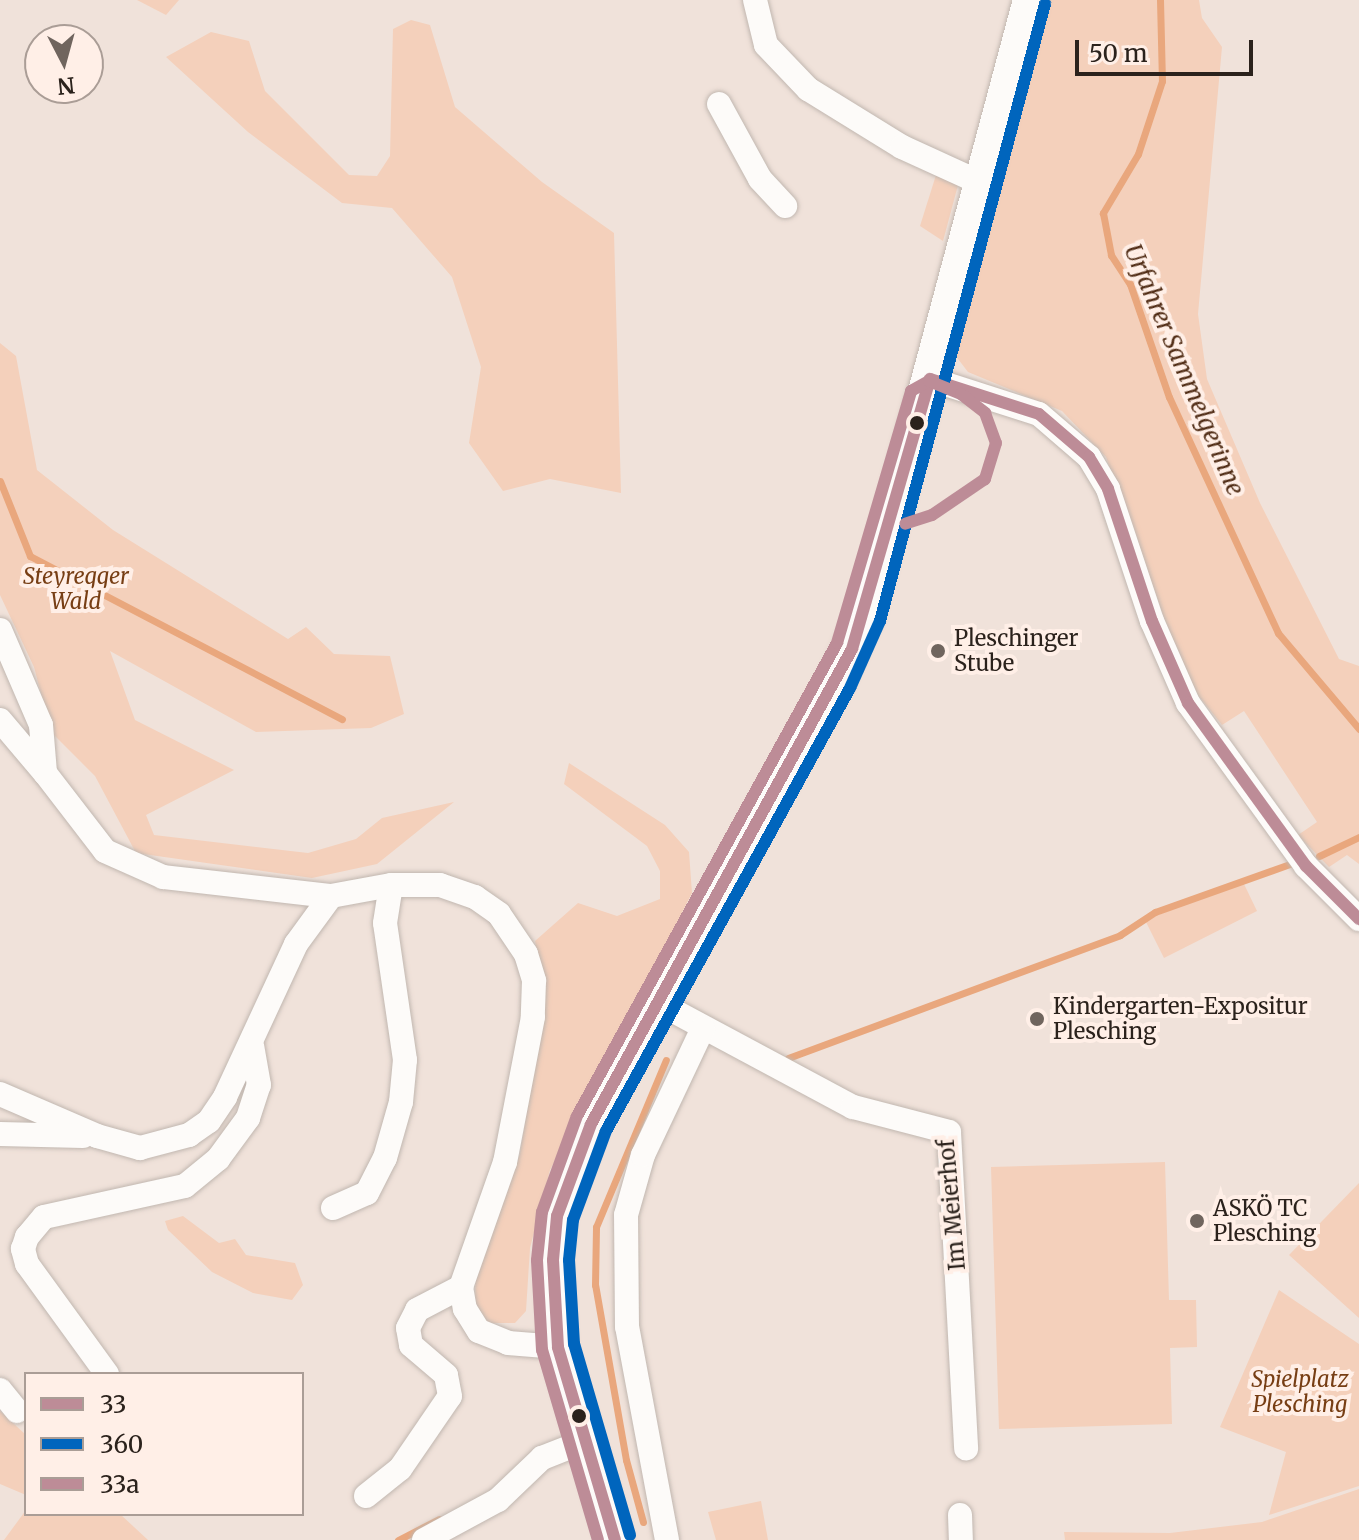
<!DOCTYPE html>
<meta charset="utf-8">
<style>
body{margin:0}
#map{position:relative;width:1359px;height:1540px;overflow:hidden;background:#f0e2da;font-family:Merriweather,serif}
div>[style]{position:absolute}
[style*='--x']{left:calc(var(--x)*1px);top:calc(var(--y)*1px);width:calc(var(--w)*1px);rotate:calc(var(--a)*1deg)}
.green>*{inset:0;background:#f4d0bb}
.stream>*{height:7px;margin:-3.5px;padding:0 3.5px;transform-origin:3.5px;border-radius:3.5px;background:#e9a77d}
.roads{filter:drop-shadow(0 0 2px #c1b7b0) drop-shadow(0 0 2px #c1b7b0)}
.minor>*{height:24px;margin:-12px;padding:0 12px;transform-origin:12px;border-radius:12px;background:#fdfbf9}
.secondary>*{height:34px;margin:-17px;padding:0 17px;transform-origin:17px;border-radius:17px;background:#fdfbf9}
.bus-1>*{height:12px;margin:-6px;padding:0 6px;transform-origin:6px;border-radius:6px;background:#bd8c97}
.bus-2>*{height:12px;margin:-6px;padding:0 6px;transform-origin:6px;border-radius:6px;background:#0065bd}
.bus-3>*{height:12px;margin:-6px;padding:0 6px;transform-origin:6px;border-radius:6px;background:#bd8c97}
.dots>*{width:22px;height:22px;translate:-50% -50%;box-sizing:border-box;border:4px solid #ffefe7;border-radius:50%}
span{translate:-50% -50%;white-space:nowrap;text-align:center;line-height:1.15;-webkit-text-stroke:8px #ffefe7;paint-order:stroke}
.park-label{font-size:22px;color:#773e14;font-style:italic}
.poi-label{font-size:22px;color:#2b221c}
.left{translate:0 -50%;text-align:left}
.street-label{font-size:22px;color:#2b221c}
.water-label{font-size:24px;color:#522e17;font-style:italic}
.legend{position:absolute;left:24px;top:1372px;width:280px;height:144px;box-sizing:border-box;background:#ffefe7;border:2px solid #aa9d96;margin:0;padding:10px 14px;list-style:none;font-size:24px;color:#2b221c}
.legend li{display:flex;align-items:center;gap:16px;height:40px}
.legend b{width:40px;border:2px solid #aa9d96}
.north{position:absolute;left:24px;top:24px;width:80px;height:80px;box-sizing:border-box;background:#ffefe7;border:2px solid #aa9d96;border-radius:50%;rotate:174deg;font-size:22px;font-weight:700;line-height:32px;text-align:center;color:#2b221c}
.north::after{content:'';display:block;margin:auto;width:28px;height:36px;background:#70655e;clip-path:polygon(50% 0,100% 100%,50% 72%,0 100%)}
.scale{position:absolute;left:1075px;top:40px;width:178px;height:36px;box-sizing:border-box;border:4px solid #2b221c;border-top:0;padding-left:10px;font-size:24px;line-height:28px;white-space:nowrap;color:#2b221c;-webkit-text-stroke:6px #ffefe7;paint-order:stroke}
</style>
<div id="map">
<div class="green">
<i style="clip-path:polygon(137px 0,179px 0,166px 15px)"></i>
<i style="clip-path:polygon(1045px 0,1199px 0,1202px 18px,1222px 47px,1198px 314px,1207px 379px,1260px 503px,1339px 659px,1359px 666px,1359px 864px,1347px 855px,1329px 867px,1298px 835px,1317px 822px,1244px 711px,1222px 725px,1198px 695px,1179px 659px,1106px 457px,1062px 411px,968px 372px,955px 355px,953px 347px)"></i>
<i style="clip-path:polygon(411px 20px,430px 25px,455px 107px,542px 182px,614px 233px,621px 493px,550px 479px,503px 491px,469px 443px,481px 367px,452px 277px,392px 208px,342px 203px,248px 132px,166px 57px,211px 32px,249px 41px,265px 91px,349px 175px,377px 176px,390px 156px,393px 29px)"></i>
<i style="clip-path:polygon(936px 175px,958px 185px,943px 241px,920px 226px)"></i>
<i style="clip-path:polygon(0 343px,16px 356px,37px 470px,113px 530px,288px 639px,306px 627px,334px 654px,390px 656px,404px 714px,371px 728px,256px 732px,110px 651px,135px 720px,234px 770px,146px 815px,154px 835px,308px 853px,356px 839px,382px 818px,454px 802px,377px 864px,312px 878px,136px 853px,95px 776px,51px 732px,34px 667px,0 595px)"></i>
<i style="clip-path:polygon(569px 763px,665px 825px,689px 852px,692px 893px,550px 1170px,530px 1248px,526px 1311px,515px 1323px,487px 1323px,475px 1303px,476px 1266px,520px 1154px,545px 995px,535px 941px,578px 903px,617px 916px,660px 899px,660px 871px,647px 846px,564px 784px)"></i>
<i style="clip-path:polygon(1243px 882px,1257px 911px,1164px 958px,1145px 920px)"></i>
<i style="clip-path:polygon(1165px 1162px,1169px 1300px,1196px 1300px,1197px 1347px,1170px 1348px,1172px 1424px,999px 1429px,991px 1167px)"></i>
<i style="clip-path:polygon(1359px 1183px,1359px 1318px,1289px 1255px)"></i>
<i style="clip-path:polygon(183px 1216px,219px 1243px,235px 1239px,246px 1255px,295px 1263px,303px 1285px,292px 1300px,253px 1293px,212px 1272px,168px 1230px,165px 1221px)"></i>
<i style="clip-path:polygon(1279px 1290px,1359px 1344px,1359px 1486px,1269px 1515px,1286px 1452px,1220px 1427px)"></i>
<i style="clip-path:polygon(0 1411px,26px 1435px,26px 1495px,0 1484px)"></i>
<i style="clip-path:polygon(1359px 1489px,1359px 1540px,1065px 1540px,1064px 1532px,1170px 1533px,1262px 1522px)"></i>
<i style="clip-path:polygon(761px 1501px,768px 1540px,716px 1540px,708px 1512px)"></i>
<i style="clip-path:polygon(26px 1510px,120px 1514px,148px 1540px,4px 1540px)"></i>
</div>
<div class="stream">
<i style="--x:1160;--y:0;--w:81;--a:88.6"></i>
<i style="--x:1162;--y:81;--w:77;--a:108.2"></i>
<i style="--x:1138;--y:154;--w:69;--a:120.7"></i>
<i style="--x:1103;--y:213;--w:43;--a:79.2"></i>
<i style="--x:1111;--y:255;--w:35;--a:57"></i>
<i style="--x:1130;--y:284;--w:120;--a:71"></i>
<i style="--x:1169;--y:397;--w:260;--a:65.2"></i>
<i style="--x:1278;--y:633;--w:126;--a:49.8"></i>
<i style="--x:0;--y:481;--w:81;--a:68.2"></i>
<i style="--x:30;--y:556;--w:352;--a:27.6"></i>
<i style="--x:1319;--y:856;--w:44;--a:-25.4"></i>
<i style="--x:788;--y:1058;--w:354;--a:-20.3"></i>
<i style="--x:1120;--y:935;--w:42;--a:-33.3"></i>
<i style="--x:1155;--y:912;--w:143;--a:-19.6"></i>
<i style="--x:643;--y:1522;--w:64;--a:-105.3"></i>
<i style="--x:626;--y:1460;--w:178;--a:-100"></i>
<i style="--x:595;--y:1285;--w:58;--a:-89"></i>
<i style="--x:596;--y:1227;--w:181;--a:-67.3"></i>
<i style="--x:398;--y:1540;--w:46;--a:-27.1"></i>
</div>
<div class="roads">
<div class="minor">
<i style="--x:755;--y:0;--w:46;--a:76.3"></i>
<i style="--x:766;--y:45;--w:61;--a:46.3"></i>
<i style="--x:808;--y:89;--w:110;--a:31.7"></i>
<i style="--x:902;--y:147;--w:87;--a:24.5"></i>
<i style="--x:719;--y:104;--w:85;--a:61.3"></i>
<i style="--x:760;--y:179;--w:37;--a:47"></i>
<i style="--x:930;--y:379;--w:114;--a:17.8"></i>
<i style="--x:1039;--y:414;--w:66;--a:40.7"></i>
<i style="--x:1089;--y:457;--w:37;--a:59"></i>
<i style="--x:1108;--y:489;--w:139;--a:71.6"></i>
<i style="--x:1152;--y:621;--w:90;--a:66.3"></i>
<i style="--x:1188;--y:703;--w:201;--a:54.1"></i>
<i style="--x:1306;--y:866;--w:75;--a:45"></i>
<i style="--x:0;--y:630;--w:103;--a:66.7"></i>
<i style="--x:41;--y:725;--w:48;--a:85.2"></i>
<i style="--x:45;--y:773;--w:98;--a:52.4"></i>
<i style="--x:105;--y:851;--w:64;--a:24.1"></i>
<i style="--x:163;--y:877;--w:169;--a:6.5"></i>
<i style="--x:0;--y:720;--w:70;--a:49.7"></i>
<i style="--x:657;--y:1002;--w:222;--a:28.2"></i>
<i style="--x:853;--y:1107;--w:99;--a:14.6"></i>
<i style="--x:949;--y:1132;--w:317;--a:86.9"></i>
<i style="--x:0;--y:1094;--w:106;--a:23.4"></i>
<i style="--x:97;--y:1136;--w:45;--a:15.6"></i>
<i style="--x:140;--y:1148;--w:51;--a:-14.9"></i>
<i style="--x:189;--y:1135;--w:24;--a:-35"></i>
<i style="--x:209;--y:1121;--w:29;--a:-56"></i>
<i style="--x:225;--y:1097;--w:169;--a:-65.1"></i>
<i style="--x:296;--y:944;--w:59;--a:-53.9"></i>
<i style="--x:331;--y:896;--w:61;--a:-10.4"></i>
<i style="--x:391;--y:885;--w:49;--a:0"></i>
<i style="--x:440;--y:885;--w:37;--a:19"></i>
<i style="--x:475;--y:897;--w:29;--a:35"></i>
<i style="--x:499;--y:914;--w:48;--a:56"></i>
<i style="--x:526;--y:954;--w:28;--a:73"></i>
<i style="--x:534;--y:981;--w:36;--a:92"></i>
<i style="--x:533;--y:1017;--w:148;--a:100.9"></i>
<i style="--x:505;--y:1162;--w:133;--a:109.4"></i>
<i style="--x:461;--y:1287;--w:22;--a:80"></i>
<i style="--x:465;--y:1309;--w:26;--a:58"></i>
<i style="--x:479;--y:1331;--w:31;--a:22"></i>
<i style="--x:508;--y:1343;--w:50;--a:4.6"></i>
<i style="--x:0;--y:1134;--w:83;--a:1.4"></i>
<i style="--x:333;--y:1208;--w:37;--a:-24"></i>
<i style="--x:367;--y:1193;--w:39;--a:-63"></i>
<i style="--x:385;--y:1158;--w:58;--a:-74.1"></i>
<i style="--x:401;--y:1102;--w:42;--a:-84.6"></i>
<i style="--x:405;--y:1060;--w:138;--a:-98.3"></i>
<i style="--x:385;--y:923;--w:38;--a:-81"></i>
<i style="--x:107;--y:1374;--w:136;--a:-126"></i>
<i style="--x:27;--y:1264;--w:16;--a:-105"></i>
<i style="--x:23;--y:1249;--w:13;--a:-72"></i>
<i style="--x:27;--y:1237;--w:26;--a:-50"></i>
<i style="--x:44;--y:1217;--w:144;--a:-12.4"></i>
<i style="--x:185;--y:1186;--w:43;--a:-39.3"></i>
<i style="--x:218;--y:1159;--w:51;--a:-53.8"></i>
<i style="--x:248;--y:1118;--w:35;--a:-72"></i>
<i style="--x:259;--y:1085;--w:39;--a:-100"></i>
<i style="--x:0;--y:1390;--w:27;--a:51"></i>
<i style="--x:366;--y:1496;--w:43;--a:-38.5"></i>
<i style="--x:400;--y:1469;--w:88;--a:-55.6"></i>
<i style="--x:450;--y:1396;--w:21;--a:-101"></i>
<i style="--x:446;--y:1375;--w:46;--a:-139.4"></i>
<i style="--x:411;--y:1345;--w:17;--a:-100"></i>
<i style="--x:408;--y:1328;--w:20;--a:-63"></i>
<i style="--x:417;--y:1310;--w:50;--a:-27.6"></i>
<i style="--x:960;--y:1515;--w:25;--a:88"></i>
<i style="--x:424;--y:1540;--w:84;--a:-28.4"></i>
<i style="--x:498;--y:1500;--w:61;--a:-43.7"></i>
<i style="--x:542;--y:1458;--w:46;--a:-21.6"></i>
<i style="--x:667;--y:1540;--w:217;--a:-100.6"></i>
<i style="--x:627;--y:1327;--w:112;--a:-90.5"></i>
<i style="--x:626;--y:1215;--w:62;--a:-74.2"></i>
<i style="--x:643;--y:1155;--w:140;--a:-64.7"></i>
</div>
<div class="secondary">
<i style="--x:615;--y:1540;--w:201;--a:-106.5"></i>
<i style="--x:558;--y:1347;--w:87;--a:-93.3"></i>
<i style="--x:553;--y:1260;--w:44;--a:-84.8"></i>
<i style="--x:557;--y:1216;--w:98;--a:-69.7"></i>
<i style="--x:591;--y:1124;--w:507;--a:-61.11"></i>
<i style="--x:836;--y:680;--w:70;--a:-65.6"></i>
<i style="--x:865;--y:616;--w:638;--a:-75"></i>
</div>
</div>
<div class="bus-1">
<i style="--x:930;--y:379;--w:114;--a:17.8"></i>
<i style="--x:1039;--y:414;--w:66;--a:40.7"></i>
<i style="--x:1089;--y:457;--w:37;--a:59"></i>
<i style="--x:1108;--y:489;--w:139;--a:71.6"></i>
<i style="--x:1152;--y:621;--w:90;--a:66.3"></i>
<i style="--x:1188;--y:703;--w:201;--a:54.1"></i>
<i style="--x:1306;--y:866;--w:75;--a:45"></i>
<i style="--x:615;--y:1540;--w:201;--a:-106.5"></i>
<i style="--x:558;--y:1347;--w:87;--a:-93.3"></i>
<i style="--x:553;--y:1260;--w:44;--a:-84.8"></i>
<i style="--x:557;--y:1216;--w:98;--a:-69.7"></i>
<i style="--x:591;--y:1124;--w:542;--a:-61.21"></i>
<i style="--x:852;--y:649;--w:281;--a:-73.9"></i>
</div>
<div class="bus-2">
<i style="--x:630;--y:1535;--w:199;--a:-106.3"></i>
<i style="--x:574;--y:1344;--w:84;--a:-93.4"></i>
<i style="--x:569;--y:1260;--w:40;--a:-84.3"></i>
<i style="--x:573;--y:1220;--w:95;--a:-69.7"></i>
<i style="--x:606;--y:1131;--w:506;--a:-61.15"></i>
<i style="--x:850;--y:688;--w:73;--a:-65.9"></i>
<i style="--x:880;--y:621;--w:639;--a:-75.03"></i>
</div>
<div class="bus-3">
<i style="--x:598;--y:1540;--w:198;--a:-106.4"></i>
<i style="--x:542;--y:1350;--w:90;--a:-93.2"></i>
<i style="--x:537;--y:1260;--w:48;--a:-84.1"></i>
<i style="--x:542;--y:1212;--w:102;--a:-70"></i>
<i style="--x:577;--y:1116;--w:540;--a:-61.2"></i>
<i style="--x:837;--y:643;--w:263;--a:-73.6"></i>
<i style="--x:911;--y:391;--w:21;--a:-29"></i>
<i style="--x:929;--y:381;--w:35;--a:22"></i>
<i style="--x:961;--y:394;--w:31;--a:38"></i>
<i style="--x:985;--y:413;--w:32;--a:70"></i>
<i style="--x:996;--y:443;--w:38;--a:107"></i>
<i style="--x:985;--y:479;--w:64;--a:145.8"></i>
<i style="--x:932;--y:515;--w:28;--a:162"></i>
</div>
<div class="dots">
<i style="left:917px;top:423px;background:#2b221c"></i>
<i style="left:938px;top:651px;background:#70655e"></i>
<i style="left:1037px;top:1019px;background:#70655e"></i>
<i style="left:1197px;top:1221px;background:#70655e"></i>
<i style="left:579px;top:1416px;background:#2b221c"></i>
</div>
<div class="park-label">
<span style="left:76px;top:589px">Steyregger<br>Wald</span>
<span style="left:1300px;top:1392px">Spielplatz<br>Plesching</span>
</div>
<div class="poi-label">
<span class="left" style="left:954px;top:651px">Pleschinger<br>Stube</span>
<span class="left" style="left:1053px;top:1019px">Kindergarten-Expositur<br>Plesching</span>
<span class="left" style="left:1213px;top:1221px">ASKÖ TC<br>Plesching</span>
</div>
<div class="street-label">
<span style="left:952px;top:1205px;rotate:-95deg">Im Meierhof</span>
</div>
<div class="water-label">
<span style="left:1184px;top:370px;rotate:67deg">Urfahrer Sammelgerinne</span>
</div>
<ul class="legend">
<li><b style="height:10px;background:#bd8c97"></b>33</li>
<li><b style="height:10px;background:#0065bd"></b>360</li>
<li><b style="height:10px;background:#bd8c97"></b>33a</li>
</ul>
<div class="north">N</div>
<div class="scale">50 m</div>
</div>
